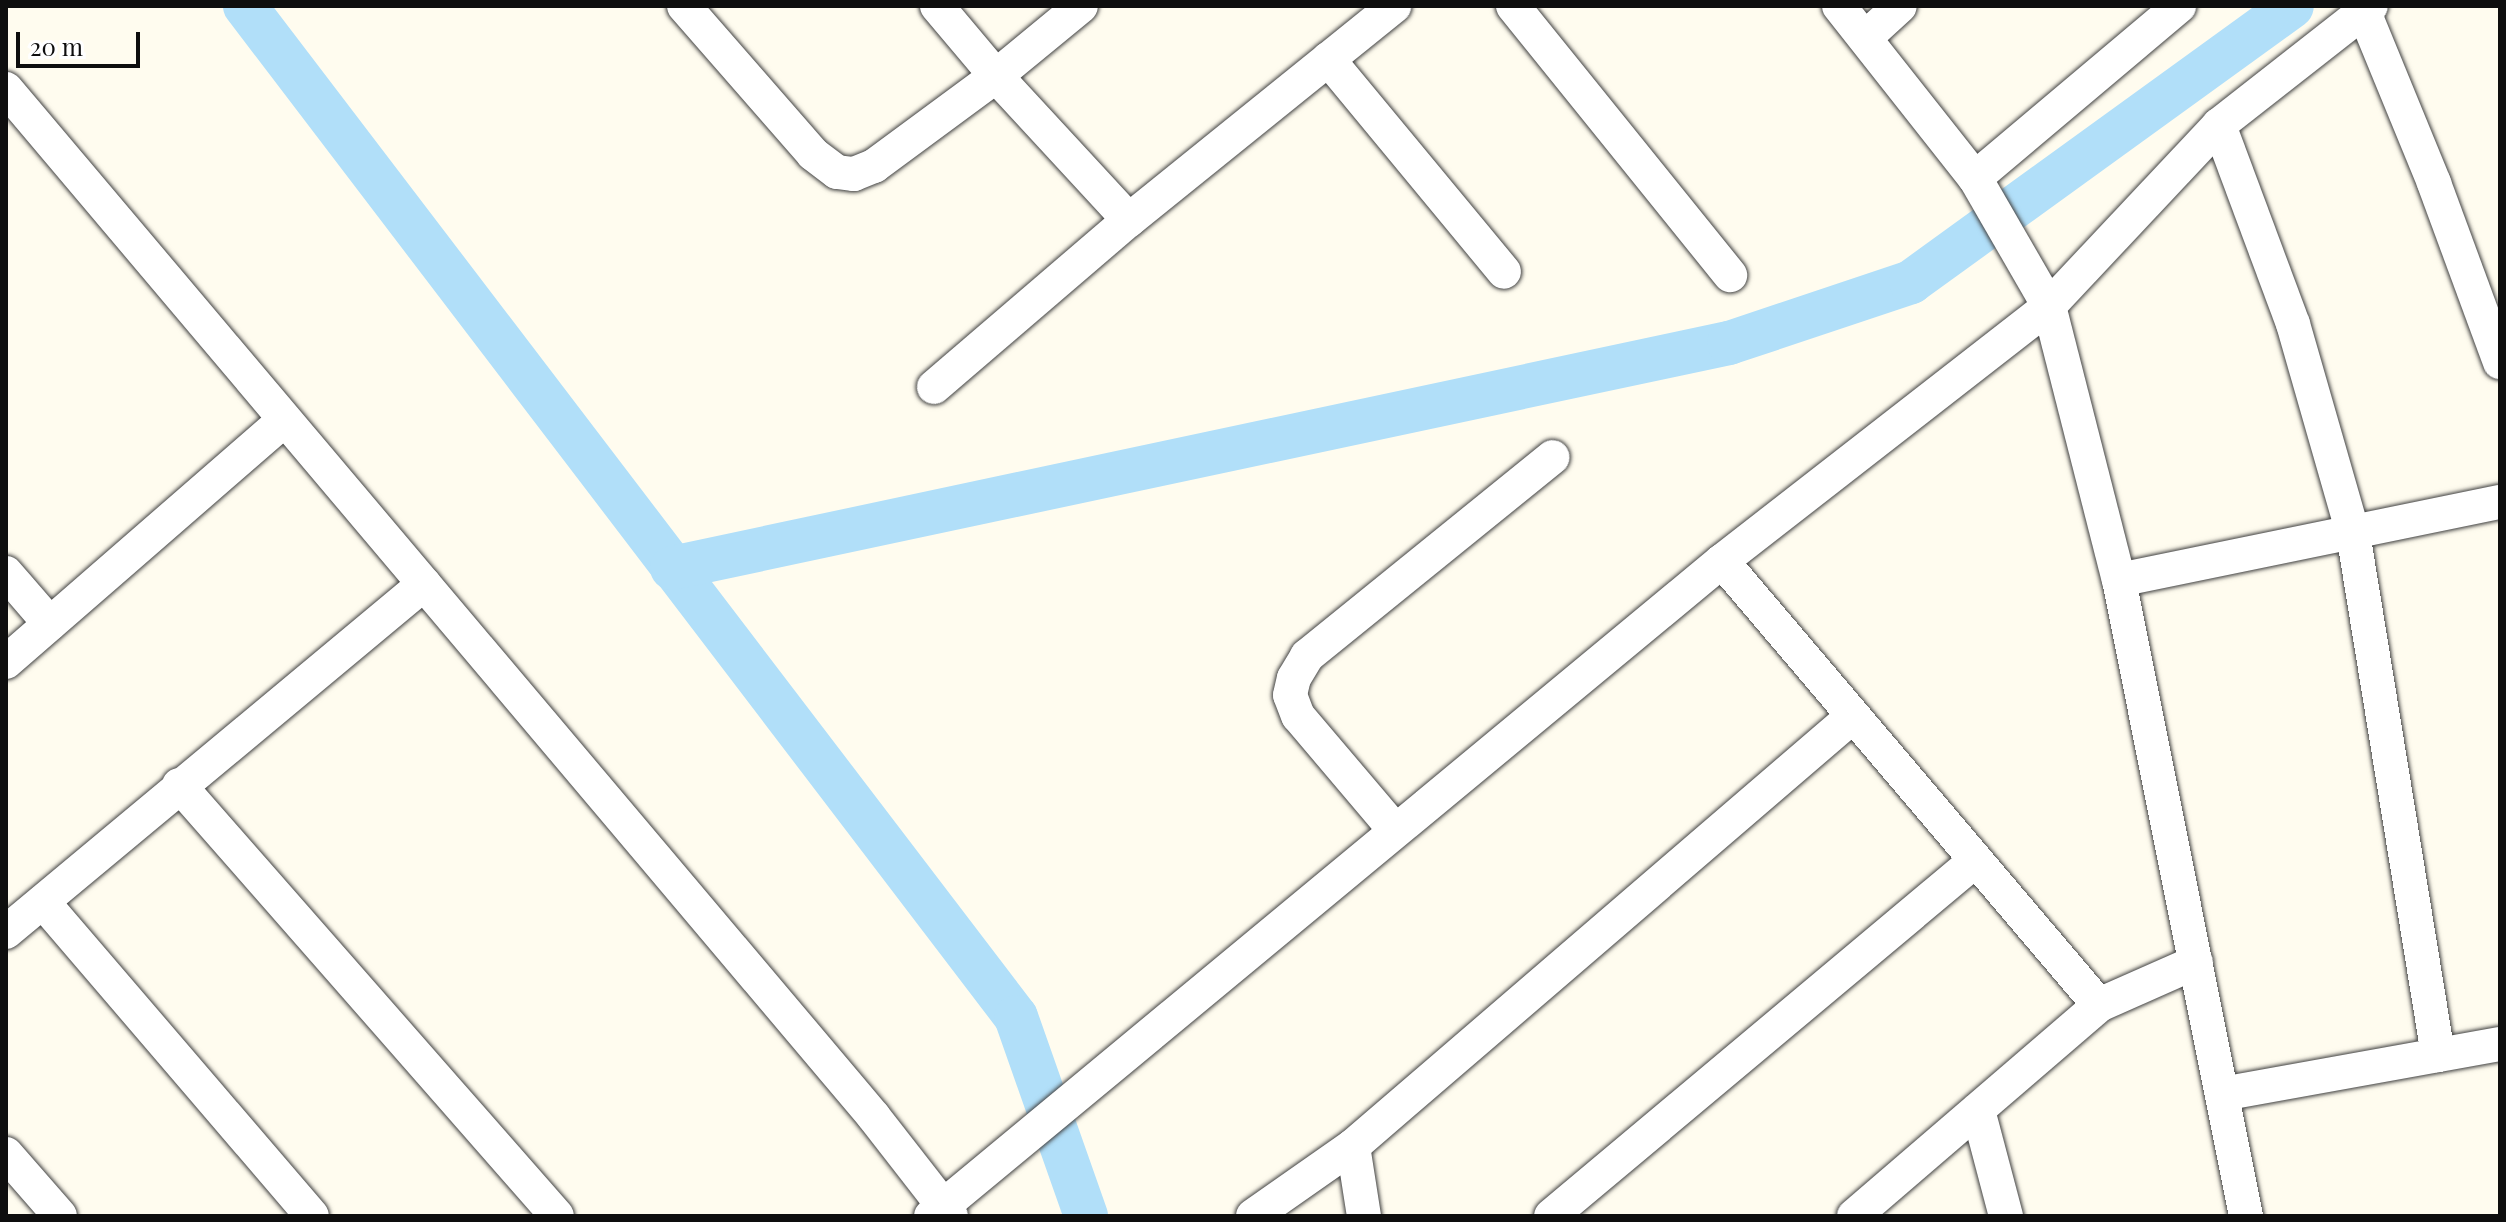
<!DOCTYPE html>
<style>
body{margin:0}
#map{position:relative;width:2506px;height:1222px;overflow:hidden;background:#fffcef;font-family:"Playfair Display",serif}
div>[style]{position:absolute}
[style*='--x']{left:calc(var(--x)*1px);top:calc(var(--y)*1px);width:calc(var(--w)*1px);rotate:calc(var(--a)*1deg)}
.canal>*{height:44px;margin:-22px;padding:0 22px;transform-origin:22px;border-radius:22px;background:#b1dff9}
.roads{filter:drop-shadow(0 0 2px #414141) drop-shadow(0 0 2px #414141)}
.street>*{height:34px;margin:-17px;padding:0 17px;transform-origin:17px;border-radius:17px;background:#fff}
span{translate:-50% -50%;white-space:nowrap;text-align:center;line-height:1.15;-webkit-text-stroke:8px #fff;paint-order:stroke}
.frame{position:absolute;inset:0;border:8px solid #0e0e0e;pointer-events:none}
.scale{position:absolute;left:16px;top:32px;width:124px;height:36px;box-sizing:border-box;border:4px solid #0e0e0e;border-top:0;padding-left:10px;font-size:24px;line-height:28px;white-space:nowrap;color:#0e0e0e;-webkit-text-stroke:6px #fff;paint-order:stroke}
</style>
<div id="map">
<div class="canal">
<i style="--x:245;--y:6;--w:1271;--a:52.67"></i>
<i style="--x:1016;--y:1017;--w:211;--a:70.6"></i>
<i style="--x:672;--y:568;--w:1081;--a:-12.02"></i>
<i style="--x:1729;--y:343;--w:192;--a:-18.5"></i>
<i style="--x:1911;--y:282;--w:470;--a:-35.9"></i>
</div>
<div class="roads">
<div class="street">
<i style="--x:684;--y:6;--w:196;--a:48.9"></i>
<i style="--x:813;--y:154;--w:30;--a:37"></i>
<i style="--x:837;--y:172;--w:17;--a:7"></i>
<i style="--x:854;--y:174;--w:22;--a:-22"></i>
<i style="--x:874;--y:166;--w:152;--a:-36.4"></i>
<i style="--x:996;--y:76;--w:110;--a:-39.5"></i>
<i style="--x:937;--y:6;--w:92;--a:49.9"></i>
<i style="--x:996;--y:76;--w:196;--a:47.3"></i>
<i style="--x:1513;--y:6;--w:346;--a:51.1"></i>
<i style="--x:1839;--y:6;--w:219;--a:51.7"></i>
<i style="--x:1975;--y:178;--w:148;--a:60"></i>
<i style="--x:2049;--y:306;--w:283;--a:75.7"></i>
<i style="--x:2119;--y:580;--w:649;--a:78.71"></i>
<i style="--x:2364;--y:12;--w:185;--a:67.7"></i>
<i style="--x:2434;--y:183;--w:191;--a:69.8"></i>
<i style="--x:1865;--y:38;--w:47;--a:-42.4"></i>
<i style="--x:1328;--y:59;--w:276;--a:50.4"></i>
<i style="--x:6;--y:89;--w:1345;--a:49.82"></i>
<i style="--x:874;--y:1117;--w:125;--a:52.1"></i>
<i style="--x:2219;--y:125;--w:212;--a:69.6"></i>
<i style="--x:2293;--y:324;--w:217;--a:74"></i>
<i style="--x:2353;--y:533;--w:529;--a:80.75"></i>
<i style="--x:1975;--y:178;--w:267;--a:-40.1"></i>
<i style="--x:934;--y:387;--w:257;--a:-40.6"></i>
<i style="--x:1129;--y:220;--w:341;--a:-38.9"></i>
<i style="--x:1722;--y:561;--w:582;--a:49.67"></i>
<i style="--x:6;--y:573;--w:67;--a:49.2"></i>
<i style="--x:2119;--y:580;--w:389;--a:-11.6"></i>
<i style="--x:6;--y:662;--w:369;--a:-41"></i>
<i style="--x:179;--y:785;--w:573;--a:48.75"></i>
<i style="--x:1394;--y:829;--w:148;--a:-130.3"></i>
<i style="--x:1298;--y:716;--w:22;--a:-111"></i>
<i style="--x:1290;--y:695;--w:17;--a:-77"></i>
<i style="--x:1294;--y:678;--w:26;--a:-59"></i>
<i style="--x:1307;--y:656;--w:316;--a:-39"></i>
<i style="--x:43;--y:902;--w:413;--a:49.4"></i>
<i style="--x:6;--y:932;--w:544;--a:-39.78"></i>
<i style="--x:2222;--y:1094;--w:282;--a:-10.2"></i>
<i style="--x:1978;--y:1110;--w:110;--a:75.2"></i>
<i style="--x:1353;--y:1146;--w:71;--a:81.1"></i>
<i style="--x:6;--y:1154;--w:82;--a:48.9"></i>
<i style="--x:931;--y:1216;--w:1027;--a:-39.63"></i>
<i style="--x:1722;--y:561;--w:415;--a:-37.9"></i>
<i style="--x:2049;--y:306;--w:248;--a:-46.8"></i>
<i style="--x:2219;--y:125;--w:193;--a:-38.1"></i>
<i style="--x:1253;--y:1216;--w:122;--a:-35"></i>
<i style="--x:1353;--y:1146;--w:659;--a:-40.7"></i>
<i style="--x:1551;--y:1216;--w:554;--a:-39.95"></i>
<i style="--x:1854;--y:1216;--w:323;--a:-40.7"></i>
<i style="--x:2099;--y:1005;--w:106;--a:-23.9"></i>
</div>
</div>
<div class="frame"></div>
<div class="scale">20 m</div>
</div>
